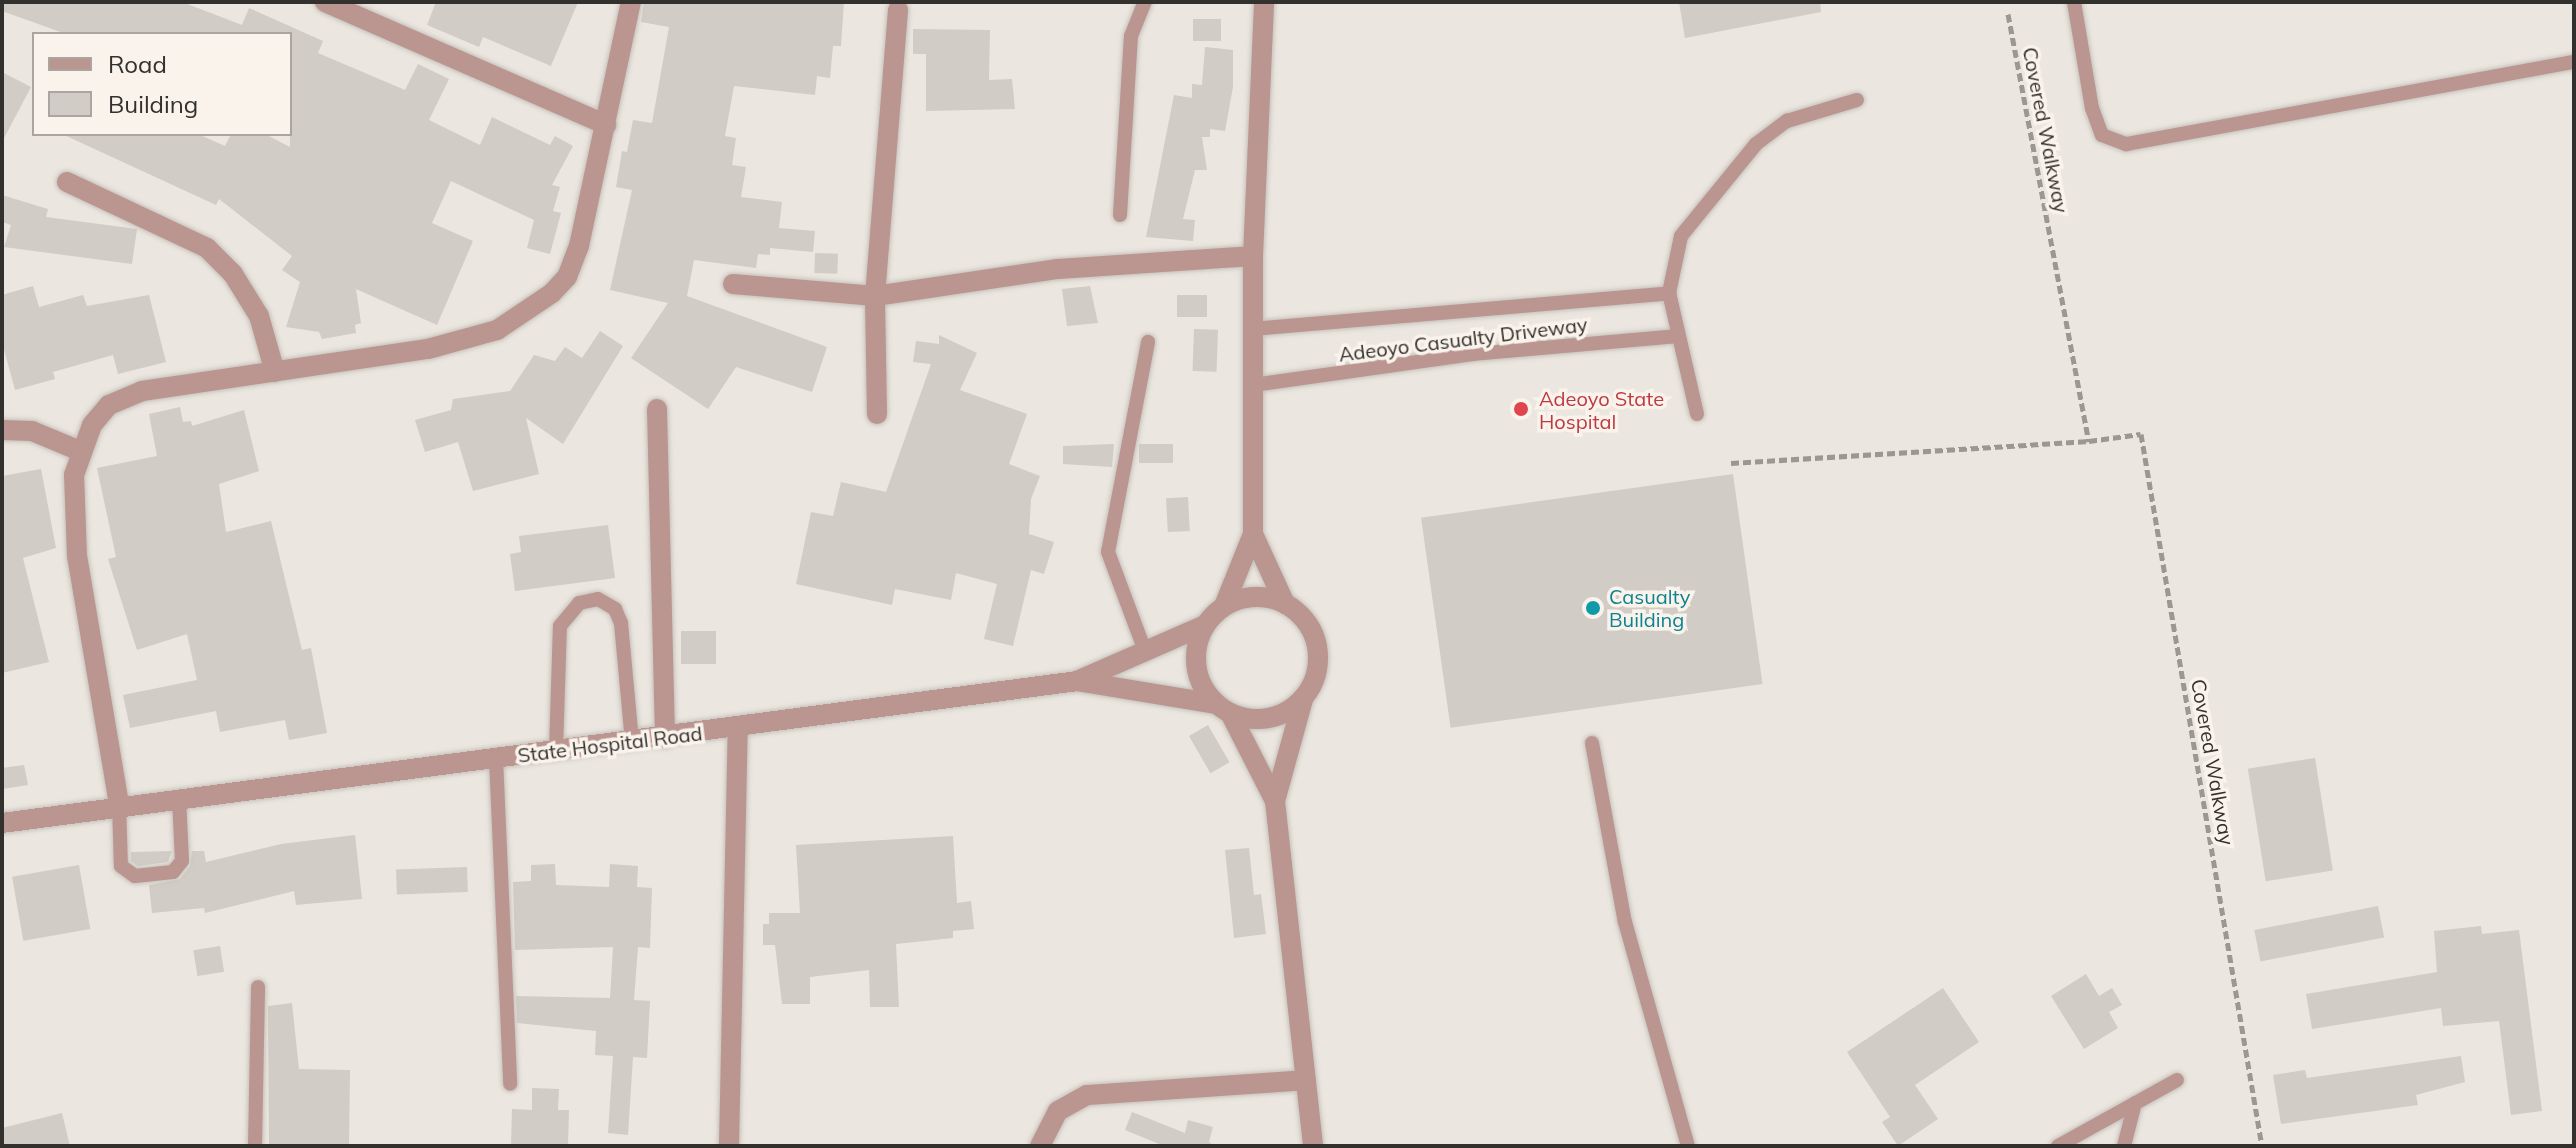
<!DOCTYPE html>
<style>
body{margin:0}
#map{position:relative;width:2576px;height:1148px;overflow:hidden;background:#ebe6df;font-family:Mulish,sans-serif}
div>[style]{position:absolute}
[style*='--x']{left:calc(var(--x)*1px);top:calc(var(--y)*1px);width:calc(var(--w)*1px);rotate:calc(var(--a)*1deg)}
.building>*{inset:0;background:#d1ccc5;transform-origin:0 0}
.path>*{height:5px;margin-top:-2.5px;transform-origin:0;background:repeating-linear-gradient(90deg,#9b9892 0 8px,transparent 0 12px)}
.roads{filter:drop-shadow(0 0 2px #c6c2bc) drop-shadow(0 0 2px #c6c2bc)}
.service>*{height:14px;margin:-7px;padding:0 7px;transform-origin:7px;border-radius:7px;background:#bb958f}
.minor>*{height:20px;margin:-10px;padding:0 10px;transform-origin:10px;border-radius:10px;background:#bb958f}
.minor>.ring{margin:-10px;padding:0;box-sizing:content-box;background:none;border:20px solid #bb958f;border-radius:50%}
.dots>*{width:22px;height:22px;translate:-50% -50%;box-sizing:border-box;border:4px solid #f9f3ec;border-radius:50%}
span{translate:-50% -50%;white-space:nowrap;text-align:center;line-height:1.15;-webkit-text-stroke:7px #f9f3ec;paint-order:stroke}
.street-label{font-size:20px;color:#33312e}
.health-label{font-size:20px;color:#be3a42}
.left{translate:0 -50%;text-align:left}
.culture-label{font-size:20px;color:#0d838f}
.frame{position:absolute;inset:0;border:4px solid #33312e;pointer-events:none}
.legend{position:absolute;left:32px;top:32px;width:260px;height:104px;box-sizing:border-box;background:#f9f3ec;border:2px solid #aaa5a0;margin:0;padding:10px 14px;list-style:none;font-size:24px;color:#33312e}
.legend li{display:flex;align-items:center;gap:16px;height:40px}
.legend b{width:40px;border:2px solid #aaa5a0}
</style>
<div id="map">
<div class="building">
<i style="clip-path:polygon(2px 2px,182px 2px,242px 25px,249px 8px,323px 41px,318px 53px,405px 90px,418px 64px,449px 79px,429px 120px,480px 145px,492px 117px,550px 145px,555px 136px,573px 146px,552px 185px,560px 187px,553px 211px,561px 213px,550px 254px,527px 248px,534px 220px,451px 181px,432px 223px,473px 241px,437px 325px,356px 289px,361px 323px,355px 325px,356px 333px,322px 339px,319px 332px,286px 327px,300px 282px,282px 270px,292px 256px,219px 199px,216px 205px,62px 134px,198px 134px,225px 146px,231px 134px,265px 134px,290px 147px,290px 34px,66px 34px,2px 11px)"></i>
<i style="clip-path:polygon(436px 2px,578px 2px,551px 66px,483px 37px,479px 47px,427px 25px)"></i>
<i style="clip-path:polygon(644px 2px,844px 2px,841px 46px,833px 46px,830px 78px,817px 76px,815px 95px,734px 86px,725px 136px,736px 138px,732px 165px,746px 167px,741px 197px,782px 202px,779px 228px,815px 231px,813px 252px,770px 248px,770px 255px,758px 254px,756px 268px,694px 260px,687px 296px,827px 347px,812px 392px,736px 367px,708px 409px,631px 358px,668px 303px,610px 290px,632px 190px,616px 187px,622px 151px,627px 152px,633px 120px,652px 123px,669px 27px,641px 22px)"></i>
<i style="clip-path:polygon(1679px 2px,1820px 2px,1821px 12px,1685px 38px)"></i>
<i style="left:1193px;top:19px;width:28px;height:22px"></i>
<i style="clip-path:polygon(913px 29px,990px 30px,989px 80px,1012px 79px,1015px 109px,926px 111px,926px 54px,913px 54px)"></i>
<i style="clip-path:polygon(1205px 47px,1233px 50px,1233px 87px,1225px 131px,1210px 129px,1210px 137px,1202px 137px,1207px 170px,1195px 170px,1183px 219px,1195px 220px,1193px 241px,1146px 237px,1174px 95px,1192px 98px,1192px 84px,1202px 85px)"></i>
<i style="clip-path:polygon(2px 72px,31px 87px,2px 142px)"></i>
<i style="clip-path:polygon(2px 195px,48px 209px,46px 217px,137px 229px,132px 264px,4px 247px,11px 225px,2px 222px)"></i>
<i style="left:815px;top:253px;width:23px;height:20px;rotate:2deg"></i>
<i style="clip-path:polygon(33px 286px,39px 307px,83px 295px,87px 306px,149px 295px,166px 362px,118px 374px,113px 355px,53px 372px,55px 379px,15px 390px,2px 342px,2px 295px)"></i>
<i style="clip-path:polygon(1090px 286px,1098px 323px,1067px 326px,1062px 289px)"></i>
<i style="left:1177px;top:295px;width:30px;height:22px"></i>
<i style="left:1194px;top:329px;width:24px;height:42px;rotate:2deg"></i>
<i style="clip-path:polygon(600px 331px,623px 346px,563px 444px,526px 418px,539px 474px,473px 491px,458px 442px,425px 452px,415px 420px,451px 410px,453px 399px,510px 391px,534px 355px,555px 361px,565px 347px,582px 358px)"></i>
<i style="clip-path:polygon(939px 335px,977px 353px,960px 390px,1027px 414px,1009px 464px,1040px 476px,1031px 499px,1029px 534px,1054px 542px,1044px 574px,1031px 570px,1013px 646px,984px 639px,997px 584px,956px 573px,951px 600px,895px 589px,892px 605px,796px 584px,811px 512px,833px 516px,841px 482px,886px 492px,931px 364px,913px 362px,916px 341px,939px 344px)"></i>
<i style="clip-path:polygon(180px 407px,183px 422px,191px 421px,192px 426px,244px 410px,259px 471px,219px 484px,226px 532px,271px 521px,302px 650px,311px 648px,327px 733px,289px 740px,285px 720px,220px 732px,216px 711px,130px 728px,123px 695px,197px 680px,187px 634px,137px 650px,108px 559px,116px 557px,97px 468px,157px 456px,149px 414px)"></i>
<i style="clip-path:polygon(1114px 444px,1112px 467px,1063px 464px,1063px 446px)"></i>
<i style="left:1139px;top:444px;width:34px;height:19px"></i>
<i style="clip-path:polygon(41px 469px,56px 548px,23px 558px,49px 662px,2px 673px,2px 476px)"></i>
<i style="left:1733px;top:474px;width:212px;height:315px;rotate:82deg"></i>
<i style="left:1188px;top:497px;width:34px;height:22px;rotate:87deg"></i>
<i style="clip-path:polygon(608px 525px,615px 578px,515px 591px,510px 554px,521px 552px,519px 536px)"></i>
<i style="left:681px;top:631px;width:35px;height:33px"></i>
<i style="left:1208px;top:725px;width:43px;height:22px;rotate:60deg"></i>
<i style="left:2315px;top:758px;width:114px;height:68px;rotate:81deg"></i>
<i style="clip-path:polygon(24px 765px,28px 785px,2px 789px,2px 768px)"></i>
<i style="clip-path:polygon(355px 835px,362px 899px,296px 905px,294px 891px,205px 913px,204px 908px,152px 913px,149px 885px,180px 879px,190px 866px,192px 851px,204px 851px,206px 862px,281px 844px)"></i>
<i style="clip-path:polygon(953px 836px,957px 903px,971px 901px,974px 929px,953px 931px,953px 938px,896px 944px,899px 1007px,870px 1007px,869px 970px,810px 977px,810px 1004px,782px 1004px,775px 945px,763px 945px,763px 924px,769px 924px,769px 913px,800px 913px,796px 845px)"></i>
<i style="clip-path:polygon(1249px 848px,1254px 895px,1261px 894px,1266px 934px,1234px 938px,1225px 850px)"></i>
<i style="clip-path:polygon(172px 851px,168px 862px,138px 866px,131px 861px,131px 852px)"></i>
<i style="clip-path:polygon(555px 864px,556px 885px,609px 887px,610px 864px,638px 866px,637px 887px,652px 888px,650px 948px,638px 947px,634px 1000px,650px 1001px,647px 1058px,633px 1057px,628px 1135px,608px 1133px,613px 1056px,595px 1055px,596px 1031px,517px 1023px,516px 996px,610px 998px,613px 947px,515px 950px,513px 882px,531px 881px,531px 865px)"></i>
<i style="left:79px;top:865px;width:65px;height:68px;rotate:80deg"></i>
<i style="left:467px;top:867px;width:25px;height:71px;rotate:88deg"></i>
<i style="left:2378px;top:906px;width:32px;height:126px;rotate:79deg"></i>
<i style="clip-path:polygon(2481px 926px,2482px 934px,2519px 930px,2542px 1111px,2511px 1115px,2499px 1021px,2443px 1026px,2441px 1008px,2312px 1029px,2306px 994px,2437px 972px,2434px 931px)"></i>
<i style="left:220px;top:946px;width:26px;height:27px;rotate:81deg"></i>
<i style="clip-path:polygon(2086px 974px,2099px 996px,2112px 988px,2122px 1005px,2109px 1012px,2118px 1028px,2084px 1049px,2051px 996px)"></i>
<i style="clip-path:polygon(1943px 988px,1979px 1042px,1915px 1085px,1938px 1119px,1898px 1146px,1882px 1122px,1890px 1117px,1847px 1052px)"></i>
<i style="clip-path:polygon(292px 1003px,299px 1069px,350px 1070px,349px 1146px,269px 1146px,268px 1006px)"></i>
<i style="clip-path:polygon(2461px 1056px,2465px 1082px,2416px 1095px,2418px 1105px,2281px 1124px,2273px 1075px,2305px 1070px,2307px 1078px)"></i>
<i style="clip-path:polygon(532px 1088px,559px 1089px,558px 1110px,569px 1110px,568px 1146px,511px 1146px,512px 1109px,532px 1110px)"></i>
<i style="clip-path:polygon(1132px 1112px,1185px 1133px,1188px 1120px,1213px 1127px,1209px 1142px,1215px 1146px,1164px 1146px,1125px 1130px)"></i>
<i style="clip-path:polygon(62px 1113px,70px 1146px,2px 1146px,2px 1128px)"></i>
</div>
<div class="path">
<i style="--x:2008;--y:14;--w:435;--a:79.3"></i>
<i style="--x:2089;--y:441;--w:52;--a:-7.7"></i>
<i style="--x:2141;--y:434;--w:722;--a:80.36"></i>
<i style="--x:1731;--y:463;--w:359;--a:-3.5"></i>
</div>
<div class="roads">
<div class="service">
<i style="--x:2074;--y:2;--w:108;--a:80.4"></i>
<i style="--x:2092;--y:108;--w:29;--a:70"></i>
<i style="--x:2102;--y:135;--w:26;--a:21"></i>
<i style="--x:2126;--y:144;--w:455;--a:-10.4"></i>
<i style="--x:1120;--y:215;--w:179;--a:-86.5"></i>
<i style="--x:1131;--y:36;--w:37;--a:-68"></i>
<i style="--x:1253;--y:329;--w:418;--a:-4.9"></i>
<i style="--x:1253;--y:385;--w:222;--a:-8"></i>
<i style="--x:1473;--y:354;--w:205;--a:-5"></i>
<i style="--x:1697;--y:414;--w:124;--a:-103"></i>
<i style="--x:1669;--y:293;--w:58;--a:-78.1"></i>
<i style="--x:1681;--y:236;--w:119;--a:-50.8"></i>
<i style="--x:1756;--y:144;--w:39;--a:-37"></i>
<i style="--x:1787;--y:121;--w:73;--a:-16.7"></i>
<i style="--x:1145;--y:651;--w:106;--a:-110.5"></i>
<i style="--x:1108;--y:552;--w:214;--a:-79.2"></i>
<i style="--x:1592;--y:743;--w:182;--a:79.6"></i>
<i style="--x:1625;--y:922;--w:233;--a:74.3"></i>
<i style="--x:556;--y:751;--w:125;--a:-88.2"></i>
<i style="--x:560;--y:626;--w:30;--a:-50"></i>
<i style="--x:579;--y:603;--w:19;--a:-12"></i>
<i style="--x:598;--y:599;--w:20;--a:30"></i>
<i style="--x:615;--y:609;--w:15;--a:67"></i>
<i style="--x:621;--y:623;--w:120;--a:84.7"></i>
<i style="--x:496;--y:758;--w:326;--a:87.5"></i>
<i style="--x:119;--y:804;--w:62;--a:88.2"></i>
<i style="--x:121;--y:866;--w:17;--a:36"></i>
<i style="--x:135;--y:876;--w:38;--a:-6"></i>
<i style="--x:173;--y:872;--w:14;--a:-51"></i>
<i style="--x:182;--y:861;--w:64;--a:-92.7"></i>
<i style="--x:255;--y:1146;--w:159;--a:-88.9"></i>
<i style="--x:2058;--y:1146;--w:136;--a:-29"></i>
<i style="--x:2124;--y:1146;--w:44;--a:-75.7"></i>
</div>
<div class="minor">
<i style="--x:325;--y:2;--w:307;--a:23.6"></i>
<i style="--x:67;--y:182;--w:155;--a:25.2"></i>
<i style="--x:207;--y:248;--w:37;--a:45"></i>
<i style="--x:233;--y:274;--w:49;--a:58.2"></i>
<i style="--x:259;--y:316;--w:58;--a:74.1"></i>
<i style="--x:733;--y:284;--w:143;--a:4.8"></i>
<i style="--x:875;--y:296;--w:185;--a:-8.4"></i>
<i style="--x:1058;--y:269;--w:195;--a:-3.8"></i>
<i style="--x:657;--y:409;--w:329;--a:88.6"></i>
<i style="--x:877;--y:414;--w:118;--a:-91"></i>
<i style="--x:875;--y:296;--w:287;--a:-85.4"></i>
<i style="--x:2;--y:430;--w:30;--a:2"></i>
<i style="--x:32;--y:431;--w:52;--a:22.6"></i>
<i style="--x:1253;--y:534;--w:77;--a:65.4"></i>
<i class="ring" style="left:1196px;top:597px;width:102px;height:102px"></i>
<i style="--x:1224;--y:606;--w:78;--a:-68.1"></i>
<i style="--x:1253;--y:534;--w:278;--a:-90"></i>
<i style="--x:1253;--y:256;--w:254;--a:-87.5"></i>
<i style="--x:1077;--y:681;--w:140;--a:-23.6"></i>
<i style="--x:1230;--y:713;--w:99;--a:62.9"></i>
<i style="--x:1275;--y:801;--w:347;--a:83.7"></i>
<i style="--x:1275;--y:801;--w:106;--a:-74.6"></i>
<i style="--x:119;--y:804;--w:252;--a:-99.6"></i>
<i style="--x:77;--y:556;--w:81;--a:-92.1"></i>
<i style="--x:74;--y:475;--w:53;--a:-70.2"></i>
<i style="--x:92;--y:425;--w:26;--a:-50"></i>
<i style="--x:109;--y:405;--w:36;--a:-23"></i>
<i style="--x:142;--y:391;--w:289;--a:-8.4"></i>
<i style="--x:428;--y:349;--w:72;--a:-15.4"></i>
<i style="--x:497;--y:330;--w:66;--a:-33.9"></i>
<i style="--x:552;--y:293;--w:22;--a:-47"></i>
<i style="--x:567;--y:277;--w:33;--a:-69"></i>
<i style="--x:579;--y:246;--w:249;--a:-78"></i>
<i style="--x:2;--y:823;--w:1084;--a:-7.52"></i>
<i style="--x:1077;--y:681;--w:141;--a:9.4"></i>
<i style="--x:729;--y:1146;--w:417;--a:-88.8"></i>
<i style="--x:1040;--y:1146;--w:39;--a:-63"></i>
<i style="--x:1058;--y:1111;--w:33;--a:-29"></i>
<i style="--x:1087;--y:1095;--w:219;--a:-3.9"></i>
</div>
</div>
<div class="dots">
<i style="left:1521px;top:409px;background:#e0444e"></i>
<i style="left:1593px;top:608px;background:#0f9aa8"></i>
</div>
<div class="street-label">
<span style="left:2046px;top:130px;rotate:79deg">Covered Walkway</span>
<span style="left:1463px;top:339px;rotate:-7deg">Adeoyo Casualty Driveway</span>
<span style="left:610px;top:744px;rotate:-7deg">State Hospital Road</span>
<span style="left:2213px;top:762px;rotate:80deg">Covered Walkway</span>
</div>
<div class="health-label">
<span class="left" style="left:1539px;top:410px">Adeoyo State<br>Hospital</span>
</div>
<div class="culture-label">
<span class="left" style="left:1609px;top:608px">Casualty<br>Building</span>
</div>
<div class="frame"></div>
<ul class="legend">
<li><b style="height:10px;background:#bb958f"></b>Road</li>
<li><b style="height:22px;background:#d1ccc5"></b>Building</li>
</ul>
</div>
